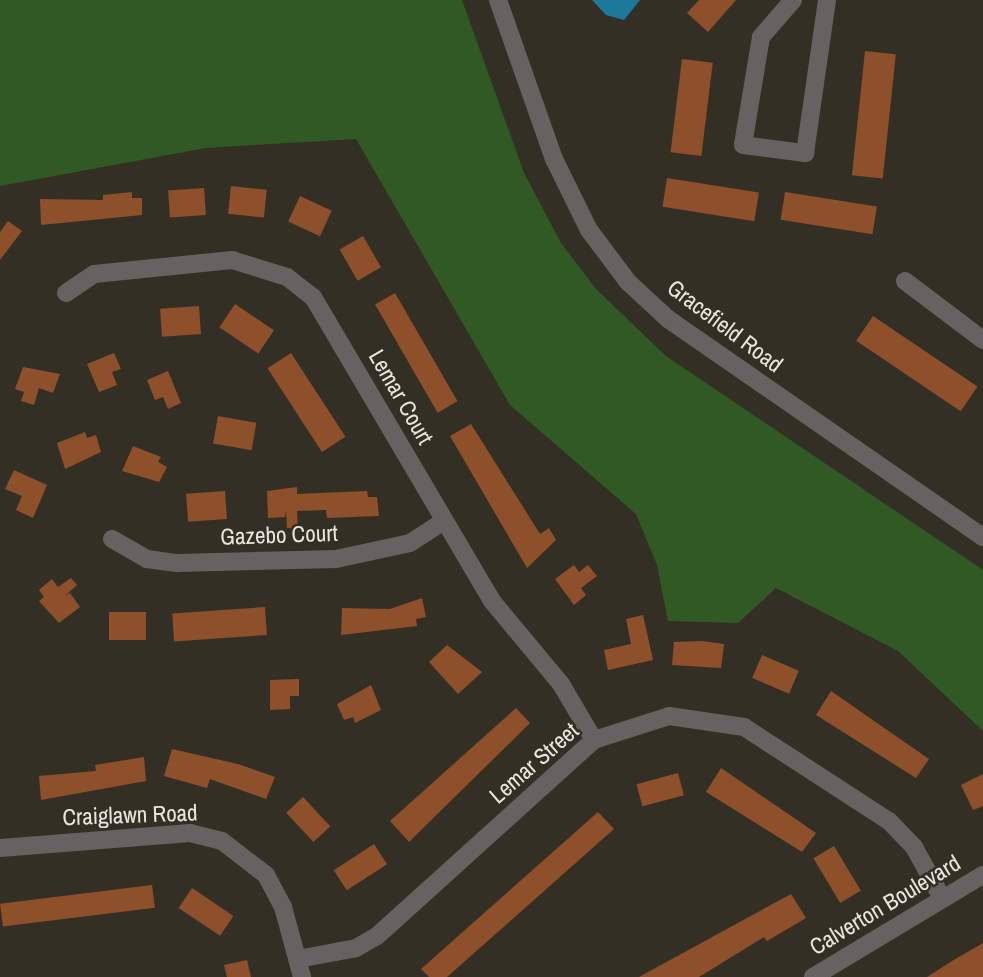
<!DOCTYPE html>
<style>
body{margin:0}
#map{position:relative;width:983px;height:977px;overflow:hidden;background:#342f24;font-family:"Archivo Narrow",sans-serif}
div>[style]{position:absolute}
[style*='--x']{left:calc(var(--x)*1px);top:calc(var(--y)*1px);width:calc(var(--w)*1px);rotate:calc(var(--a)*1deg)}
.green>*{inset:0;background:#305924}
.water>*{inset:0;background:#1d799b}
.building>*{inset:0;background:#8d502a;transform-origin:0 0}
.minor>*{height:18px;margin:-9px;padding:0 9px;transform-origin:9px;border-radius:9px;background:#686162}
span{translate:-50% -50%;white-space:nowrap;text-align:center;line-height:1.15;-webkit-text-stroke:5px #342f24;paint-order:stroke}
.street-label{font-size:23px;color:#e9e5df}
</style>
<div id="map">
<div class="green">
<i style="clip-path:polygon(0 0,462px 0,524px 173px,561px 243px,596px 289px,666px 356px,983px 570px,983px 731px,898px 651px,776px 588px,738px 623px,668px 621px,657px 565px,636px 514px,510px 405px,356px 139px,206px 148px,0 186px)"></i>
</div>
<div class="water">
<i style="clip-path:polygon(592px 0,640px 0,624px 20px,606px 15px)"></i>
</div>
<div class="building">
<i style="clip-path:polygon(699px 0,736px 0,708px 32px,687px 13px)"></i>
<i style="left:865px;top:51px;width:31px;height:125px;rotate:6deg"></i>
<i style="left:682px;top:59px;width:31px;height:94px;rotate:7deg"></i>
<i style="left:667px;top:178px;width:93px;height:29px;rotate:9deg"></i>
<i style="left:231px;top:186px;width:36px;height:28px;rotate:6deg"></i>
<i style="left:204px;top:188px;width:27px;height:36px;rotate:86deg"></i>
<i style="clip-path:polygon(132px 192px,132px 198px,142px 198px,142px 215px,41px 225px,40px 199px,103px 200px,103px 195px)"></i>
<i style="left:785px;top:192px;width:93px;height:28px;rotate:9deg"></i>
<i style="left:300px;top:196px;width:35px;height:28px;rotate:25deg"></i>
<i style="clip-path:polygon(8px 221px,22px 231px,0 260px,0 232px)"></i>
<i style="left:363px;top:236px;width:36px;height:27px;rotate:60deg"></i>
<i style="left:395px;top:293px;width:125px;height:23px;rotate:60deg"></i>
<i style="left:235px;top:304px;width:47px;height:28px;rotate:34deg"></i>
<i style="left:199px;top:306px;width:28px;height:39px;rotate:86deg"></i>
<i style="left:873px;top:316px;width:126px;height:30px;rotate:34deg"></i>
<i style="clip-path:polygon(114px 353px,121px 369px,112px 372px,117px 385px,99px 392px,87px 364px)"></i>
<i style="left:291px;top:353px;width:100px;height:28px;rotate:57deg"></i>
<i style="clip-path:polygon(23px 367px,60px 374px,53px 393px,39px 388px,34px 405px,21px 401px,24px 392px,15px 389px)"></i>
<i style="clip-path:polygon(168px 371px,181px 403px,168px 409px,163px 397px,155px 400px,147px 380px)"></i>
<i style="left:218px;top:416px;width:39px;height:28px;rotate:10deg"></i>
<i style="clip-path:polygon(471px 424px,540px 534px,549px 528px,556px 540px,527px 568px,450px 436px)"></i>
<i style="clip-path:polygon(85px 432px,87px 438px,96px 435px,101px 452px,65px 469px,57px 443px)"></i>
<i style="clip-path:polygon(133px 446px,161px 457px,158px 462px,167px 467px,159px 482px,122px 471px)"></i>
<i style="clip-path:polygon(14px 470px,47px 485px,33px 518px,16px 510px,22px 496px,5px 489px)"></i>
<i style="clip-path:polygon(297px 487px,297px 494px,367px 491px,368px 497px,377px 497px,379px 516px,327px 518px,326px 510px,297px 511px,298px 528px,287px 528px,286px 511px,285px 517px,268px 518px,267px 491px)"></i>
<i style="left:225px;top:491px;width:28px;height:39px;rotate:86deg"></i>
<i style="clip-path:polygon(574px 565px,579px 572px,588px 565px,597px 576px,581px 588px,586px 595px,574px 605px,555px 579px)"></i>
<i style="clip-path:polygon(71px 578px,77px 585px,65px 596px,70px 593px,80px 607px,59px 623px,39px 601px,44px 597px,39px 590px,52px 579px,58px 587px)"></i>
<i style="clip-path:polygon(422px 598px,426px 617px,416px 619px,417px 626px,341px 635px,342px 608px,390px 609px)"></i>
<i style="left:265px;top:607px;width:28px;height:93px;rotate:86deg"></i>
<i style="left:146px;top:612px;width:28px;height:37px;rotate:90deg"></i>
<i style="clip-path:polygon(643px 615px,653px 660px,608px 670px,604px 650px,631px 644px,626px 619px)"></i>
<i style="clip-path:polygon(702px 641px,724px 644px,721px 668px,672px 665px,674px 642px)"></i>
<i style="clip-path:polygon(447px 645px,482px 672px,458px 694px,429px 662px)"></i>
<i style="left:762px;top:655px;width:40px;height:25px;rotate:23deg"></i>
<i style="clip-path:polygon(299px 679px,299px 696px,290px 696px,290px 709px,270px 710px,270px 680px)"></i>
<i style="clip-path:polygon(371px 685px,381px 710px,355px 723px,353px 717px,344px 720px,337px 704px)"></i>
<i style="clip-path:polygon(831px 691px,929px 759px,916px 778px,816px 715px)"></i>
<i style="clip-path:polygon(516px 708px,530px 723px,409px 842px,390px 821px)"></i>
<i style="clip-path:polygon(172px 749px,238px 764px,275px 777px,266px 799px,210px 779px,207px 788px,164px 776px)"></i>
<i style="clip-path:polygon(144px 757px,146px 781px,41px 800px,39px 776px,96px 771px,95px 765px)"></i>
<i style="clip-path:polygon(721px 768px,816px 833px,802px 852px,706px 792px)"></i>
<i style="left:678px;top:773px;width:23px;height:43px;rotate:75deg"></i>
<i style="clip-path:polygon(983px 774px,983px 806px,973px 810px,961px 785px)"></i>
<i style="left:303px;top:797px;width:40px;height:23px;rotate:47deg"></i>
<i style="clip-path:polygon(598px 812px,614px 829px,447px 977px,429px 977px,421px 969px)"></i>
<i style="left:374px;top:844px;width:24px;height:48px;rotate:57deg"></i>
<i style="left:834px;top:846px;width:52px;height:24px;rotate:59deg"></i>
<i style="left:152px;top:885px;width:23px;height:153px;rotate:83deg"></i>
<i style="left:192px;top:888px;width:50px;height:24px;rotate:34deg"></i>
<i style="clip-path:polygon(791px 894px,806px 918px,767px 941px,764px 937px,699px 977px,639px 977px)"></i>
<i style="clip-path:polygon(983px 943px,983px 977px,927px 977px,952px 961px)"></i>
<i style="clip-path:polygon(247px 960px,251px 977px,227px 977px,224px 965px)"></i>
</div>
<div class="minor">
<i style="--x:498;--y:0;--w:169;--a:70.6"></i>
<i style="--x:554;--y:159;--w:79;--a:63.8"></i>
<i style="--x:589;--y:230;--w:65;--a:53.1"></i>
<i style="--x:628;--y:282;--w:54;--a:42.8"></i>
<i style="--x:668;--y:319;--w:383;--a:34.7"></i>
<i style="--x:793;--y:0;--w:49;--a:130.9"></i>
<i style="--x:761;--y:37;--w:109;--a:99.5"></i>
<i style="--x:743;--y:145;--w:63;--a:7.4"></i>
<i style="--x:805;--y:153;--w:155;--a:-81.8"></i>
<i style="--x:905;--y:281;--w:98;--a:37.1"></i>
<i style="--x:66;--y:293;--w:34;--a:-34"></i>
<i style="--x:94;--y:274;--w:139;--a:-5.8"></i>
<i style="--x:232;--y:260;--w:58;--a:17.2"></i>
<i style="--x:287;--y:277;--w:33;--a:38"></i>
<i style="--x:313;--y:297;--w:353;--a:59.5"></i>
<i style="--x:492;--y:601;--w:108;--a:50.3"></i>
<i style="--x:561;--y:684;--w:65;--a:59.5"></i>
<i style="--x:112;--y:539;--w:40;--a:29.7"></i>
<i style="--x:147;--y:559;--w:30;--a:8"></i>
<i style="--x:177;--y:563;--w:159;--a:-1.4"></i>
<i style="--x:336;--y:559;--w:76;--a:-12.2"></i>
<i style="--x:410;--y:543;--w:40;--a:-32.9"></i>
<i style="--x:0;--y:848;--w:191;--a:-4.5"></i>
<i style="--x:190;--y:833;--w:33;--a:14"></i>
<i style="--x:222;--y:841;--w:56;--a:37.7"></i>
<i style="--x:266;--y:875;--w:36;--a:62"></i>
<i style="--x:283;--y:907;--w:73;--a:74.8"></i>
<i style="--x:298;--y:959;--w:59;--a:-10.7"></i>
<i style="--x:356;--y:948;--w:24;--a:-30"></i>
<i style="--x:377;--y:936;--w:292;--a:-42.1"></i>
<i style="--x:594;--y:740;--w:79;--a:-17.7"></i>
<i style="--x:669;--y:716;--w:76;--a:8.3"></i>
<i style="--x:744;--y:727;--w:173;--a:33"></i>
<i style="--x:889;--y:821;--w:36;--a:46"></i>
<i style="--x:914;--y:847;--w:58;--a:61.2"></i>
<i style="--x:813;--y:977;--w:198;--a:-31"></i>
</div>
<div class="street-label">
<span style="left:725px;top:326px;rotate:37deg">Gracefield Road</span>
<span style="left:401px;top:397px;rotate:60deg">Lemar Court</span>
<span style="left:279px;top:535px;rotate:-2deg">Gazebo Court</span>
<span style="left:534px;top:763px;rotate:-41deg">Lemar Street</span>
<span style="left:130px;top:815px;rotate:-2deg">Craiglawn Road</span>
<span style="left:885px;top:905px;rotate:-31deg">Calverton Boulevard</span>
</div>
</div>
